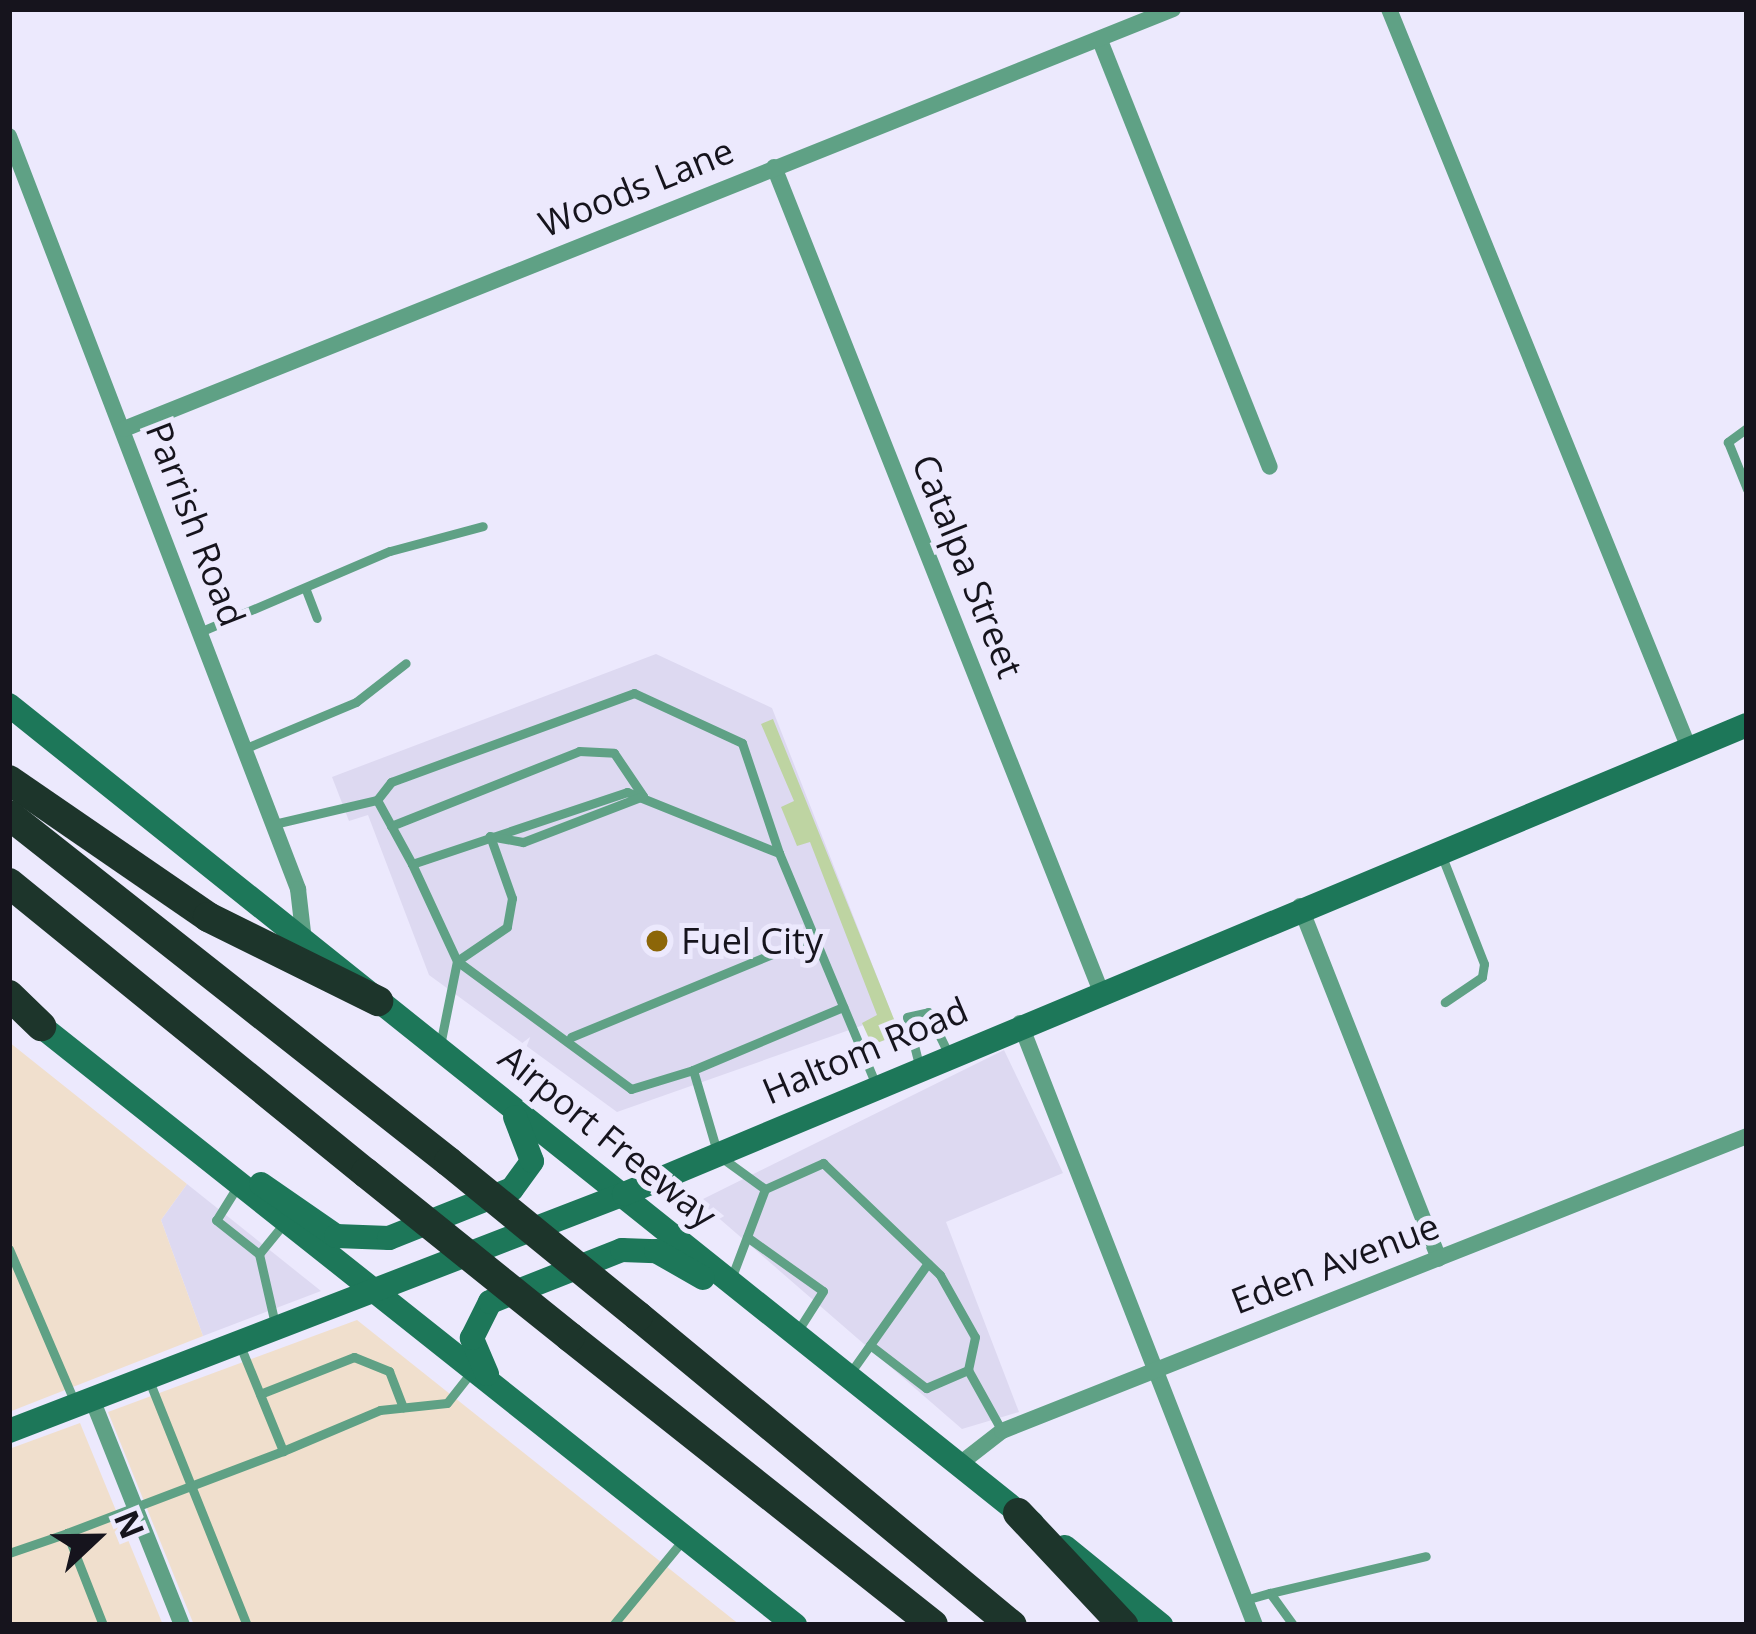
<!DOCTYPE html>
<style>
body{margin:0}
#map{position:relative;width:1756px;height:1634px;overflow:hidden;background:#ece9fd;font-family:"Open Sans",sans-serif}
div>[style]{position:absolute}
[style*='--x']{left:calc(var(--x)*1px);top:calc(var(--y)*1px);width:calc(var(--w)*1px);rotate:calc(var(--a)*1deg)}
.built>*{inset:0;background:#ddd9f1}
.industrial>*{inset:0;background:#f0dfcd}
.green>*{inset:0;background:#bed4a2}
.lane>*{height:9px;margin:-4.5px;padding:0 4.5px;transform-origin:4.5px;border-radius:4.5px;background:#5fa185}
.street>*{height:16px;margin:-8px;padding:0 8px;transform-origin:8px;border-radius:8px;background:#5fa185}
.secondary>*{height:24px;margin:-12px;padding:0 12px;transform-origin:12px;border-radius:12px;background:#1d7759}
.highway>*{height:30px;margin:-15px;padding:0 15px;transform-origin:15px;border-radius:15px;background:#1d352b}
.highway-bridge>*{height:30px;margin:-15px;padding:0 15px;transform-origin:15px;border-radius:15px;background:#1d352b}
.dots>*{width:33px;height:33px;translate:-50% -50%;box-sizing:border-box;border:6px solid #ece9fd;border-radius:50%}
span{translate:-50% -50%;white-space:nowrap;text-align:center;line-height:1.15;-webkit-text-stroke:10px #ece9fd;paint-order:stroke}
.street-label{font-size:36px;color:#16141d}
.poi-label{font-size:36px;color:#16141d}
.left{translate:0 -50%;text-align:left}
.frame{position:absolute;inset:0;border:12px solid #16141d;pointer-events:none}
.north{position:absolute;left:36px;top:1478px;width:120px;height:120px;-webkit-text-stroke:9px #ece9fd;paint-order:stroke;rotate:68deg;font-size:33px;font-weight:700;line-height:48px;text-align:center;color:#16141d}
.north::after{content:'';display:block;margin:auto;width:42px;height:54px;background:#16141d;clip-path:polygon(50% 0,100% 100%,50% 72%,0 100%)}
</style>
<div id="map">
<div class="built">
<i style="clip-path:polygon(656px 654px,772px 708px,892px 1015px,617px 1112px,429px 975px,368px 815px,349px 821px,332px 777px)"></i>
<i style="clip-path:polygon(1004px 1050px,1063px 1173px,946px 1222px,1019px 1412px,962px 1429px,699px 1201px)"></i>
<i style="clip-path:polygon(187px 1184px,321px 1291px,203px 1336px,161px 1220px)"></i>
</div>
<div class="industrial">
<i style="clip-path:polygon(9px 1042px,187px 1184px,161px 1220px,203px 1336px,9px 1412px)"></i>
<i style="clip-path:polygon(357px 1320px,740px 1625px,194px 1625px,108px 1412px)"></i>
<i style="clip-path:polygon(80px 1423px,163px 1625px,9px 1625px,9px 1449px)"></i>
</div>
<div class="green">
<i style="clip-path:polygon(773px 719px,900px 1034px,872px 1045px,862px 1023px,877px 1015px,810px 842px,797px 846px,781px 807px,794px 801px,761px 724px)"></i>
</div>
<div class="lane">
<i style="--x:1747;--y:428;--w:24;--a:144"></i>
<i style="--x:1728;--y:442;--w:51;--a:68"></i>
<i style="--x:306;--y:590;--w:30;--a:69"></i>
<i style="--x:202;--y:631;--w:204;--a:-23.1"></i>
<i style="--x:390;--y:551;--w:96;--a:-15"></i>
<i style="--x:246;--y:748;--w:119;--a:-22.7"></i>
<i style="--x:356;--y:702;--w:63;--a:-38"></i>
<i style="--x:377;--y:800;--w:23;--a:-52"></i>
<i style="--x:391;--y:782;--w:259;--a:-20.1"></i>
<i style="--x:634;--y:693;--w:119;--a:24.8"></i>
<i style="--x:742;--y:743;--w:116;--a:71.4"></i>
<i style="--x:274;--y:824;--w:106;--a:-13.1"></i>
<i style="--x:377;--y:800;--w:73;--a:61.3"></i>
<i style="--x:412;--y:864;--w:227;--a:-18.5"></i>
<i style="--x:627;--y:792;--w:164;--a:21.9"></i>
<i style="--x:779;--y:853;--w:249;--a:67.3"></i>
<i style="--x:391;--y:826;--w:202;--a:-21.7"></i>
<i style="--x:579;--y:751;--w:35;--a:3"></i>
<i style="--x:614;--y:753;--w:52;--a:56"></i>
<i style="--x:643;--y:796;--w:129;--a:159"></i>
<i style="--x:523;--y:842;--w:34;--a:-170"></i>
<i style="--x:490;--y:836;--w:66;--a:70.5"></i>
<i style="--x:512;--y:898;--w:29;--a:100"></i>
<i style="--x:507;--y:927;--w:60;--a:145.8"></i>
<i style="--x:457;--y:961;--w:216;--a:36.3"></i>
<i style="--x:631;--y:1089;--w:65;--a:-17"></i>
<i style="--x:693;--y:1070;--w:89;--a:73.6"></i>
<i style="--x:718;--y:1155;--w:58;--a:35.9"></i>
<i style="--x:765;--y:1189;--w:64;--a:-24.1"></i>
<i style="--x:823;--y:1163;--w:162;--a:43.7"></i>
<i style="--x:940;--y:1275;--w:71;--a:60.6"></i>
<i style="--x:975;--y:1337;--w:34;--a:102"></i>
<i style="--x:968;--y:1370;--w:70;--a:60.9"></i>
<i style="--x:1441;--y:854;--w:118;--a:68.6"></i>
<i style="--x:1484;--y:964;--w:13;--a:99"></i>
<i style="--x:1482;--y:977;--w:45;--a:146"></i>
<i style="--x:412;--y:864;--w:107;--a:65.1"></i>
<i style="--x:457;--y:961;--w:86;--a:101.4"></i>
<i style="--x:571;--y:1037;--w:263;--a:-22.4"></i>
<i style="--x:919;--y:1065;--w:49;--a:-104"></i>
<i style="--x:907;--y:1017;--w:22;--a:-13"></i>
<i style="--x:928;--y:1012;--w:46;--a:64"></i>
<i style="--x:693;--y:1070;--w:163;--a:-22.8"></i>
<i style="--x:237;--y:1187;--w:39;--a:122"></i>
<i style="--x:216;--y:1220;--w:55;--a:38.3"></i>
<i style="--x:259;--y:1254;--w:43;--a:-50.7"></i>
<i style="--x:747;--y:1237;--w:93;--a:35.4"></i>
<i style="--x:823;--y:1291;--w:49;--a:122.4"></i>
<i style="--x:9;--y:1249;--w:170;--a:66.8"></i>
<i style="--x:259;--y:1254;--w:72;--a:77.1"></i>
<i style="--x:731;--y:1279;--w:96;--a:-69.3"></i>
<i style="--x:239;--y:1343;--w:117;--a:67.8"></i>
<i style="--x:283;--y:1451;--w:105;--a:-22.9"></i>
<i style="--x:380;--y:1410;--w:67;--a:-6"></i>
<i style="--x:447;--y:1403;--w:42;--a:-51.8"></i>
<i style="--x:870;--y:1345;--w:71;--a:37.5"></i>
<i style="--x:926;--y:1388;--w:46;--a:-23.2"></i>
<i style="--x:848;--y:1376;--w:138;--a:-54.7"></i>
<i style="--x:148;--y:1378;--w:266;--a:68.2"></i>
<i style="--x:260;--y:1394;--w:101;--a:-21.5"></i>
<i style="--x:354;--y:1357;--w:38;--a:22"></i>
<i style="--x:389;--y:1371;--w:39;--a:69"></i>
<i style="--x:9;--y:1553;--w:61;--a:-19"></i>
<i style="--x:1270;--y:1593;--w:160;--a:-13.3"></i>
<i style="--x:1245;--y:1600;--w:26;--a:-16"></i>
<i style="--x:1270;--y:1593;--w:39;--a:54"></i>
<i style="--x:103;--y:1625;--w:99;--a:-111.4"></i>
<i style="--x:67;--y:1533;--w:231;--a:-20.8"></i>
<i style="--x:613;--y:1625;--w:109;--a:-50.6"></i>
</div>
<div class="street">
<i style="--x:1389;--y:9;--w:798;--a:67.91"></i>
<i style="--x:1101;--y:43;--w:456;--a:68.3"></i>
<i style="--x:9;--y:136;--w:807;--a:69"></i>
<i style="--x:298;--y:889;--w:52;--a:83.4"></i>
<i style="--x:774;--y:167;--w:884;--a:68.37"></i>
<i style="--x:124;--y:429;--w:1130;--a:-21.82"></i>
<i style="--x:1300;--y:906;--w:379;--a:68.5"></i>
<i style="--x:1020;--y:1023;--w:646;--a:68.68"></i>
<i style="--x:92;--y:1399;--w:243;--a:68.3"></i>
<i style="--x:957;--y:1466;--w:57;--a:-37.9"></i>
<i style="--x:1002;--y:1431;--w:801;--a:-21.6"></i>
</div>
<div class="secondary">
<i style="--x:9;--y:705;--w:1310;--a:38.65"></i>
<i style="--x:27;--y:1015;--w:981;--a:38.46"></i>
<i style="--x:261;--y:1184;--w:91;--a:34.7"></i>
<i style="--x:336;--y:1236;--w:53;--a:2.2"></i>
<i style="--x:389;--y:1238;--w:132;--a:-21.7"></i>
<i style="--x:512;--y:1189;--w:34;--a:-54"></i>
<i style="--x:532;--y:1161;--w:47;--a:-111.1"></i>
<i style="--x:487;--y:1374;--w:39;--a:-113"></i>
<i style="--x:472;--y:1338;--w:40;--a:-63.4"></i>
<i style="--x:490;--y:1302;--w:142;--a:-21.5"></i>
<i style="--x:622;--y:1250;--w:34;--a:2"></i>
<i style="--x:656;--y:1251;--w:54;--a:29.9"></i>
<i style="--x:9;--y:1431;--w:659;--a:-21.07"></i>
<i style="--x:624;--y:1194;--w:1217;--a:-22.67"></i>
<i style="--x:1065;--y:1547;--w:124;--a:39.1"></i>
</div>
<div class="highway">
<i style="--x:9;--y:780;--w:242;--a:34.5"></i>
<i style="--x:208;--y:917;--w:190;--a:26.3"></i>
<i style="--x:9;--y:815;--w:560;--a:38.26"></i>
<i style="--x:9;--y:883;--w:460;--a:39.1"></i>
<i style="--x:9;--y:995;--w:45;--a:44.1"></i>
<i style="--x:638;--y:1316;--w:485;--a:39.6"></i>
<i style="--x:570;--y:1337;--w:463;--a:38.4"></i>
<i style="--x:1018;--y:1513;--w:154;--a:46.8"></i>
</div>
<div class="highway-bridge">
<i style="--x:449;--y:1162;--w:244;--a:39.2"></i>
<i style="--x:366;--y:1173;--w:262;--a:38.8"></i>
</div>
<div class="dots">
<i style="left:657px;top:941px;background:#8c6608"></i>
</div>
<div class="street-label">
<span style="left:636px;top:187px;rotate:-22deg">Woods Lane</span>
<span style="left:196px;top:524px;rotate:69deg">Parrish Road</span>
<span style="left:968px;top:566px;rotate:68deg">Catalpa Street</span>
<span style="left:865px;top:1050px;rotate:-23deg">Haltom Road</span>
<span style="left:608px;top:1136px;rotate:39deg">Airport Freeway</span>
<span style="left:1335px;top:1263px;rotate:-21deg">Eden Avenue</span>
</div>
<div class="poi-label">
<span class="left" style="left:681px;top:941px">Fuel City</span>
</div>
<div class="frame"></div>
<div class="north">N</div>
</div>
